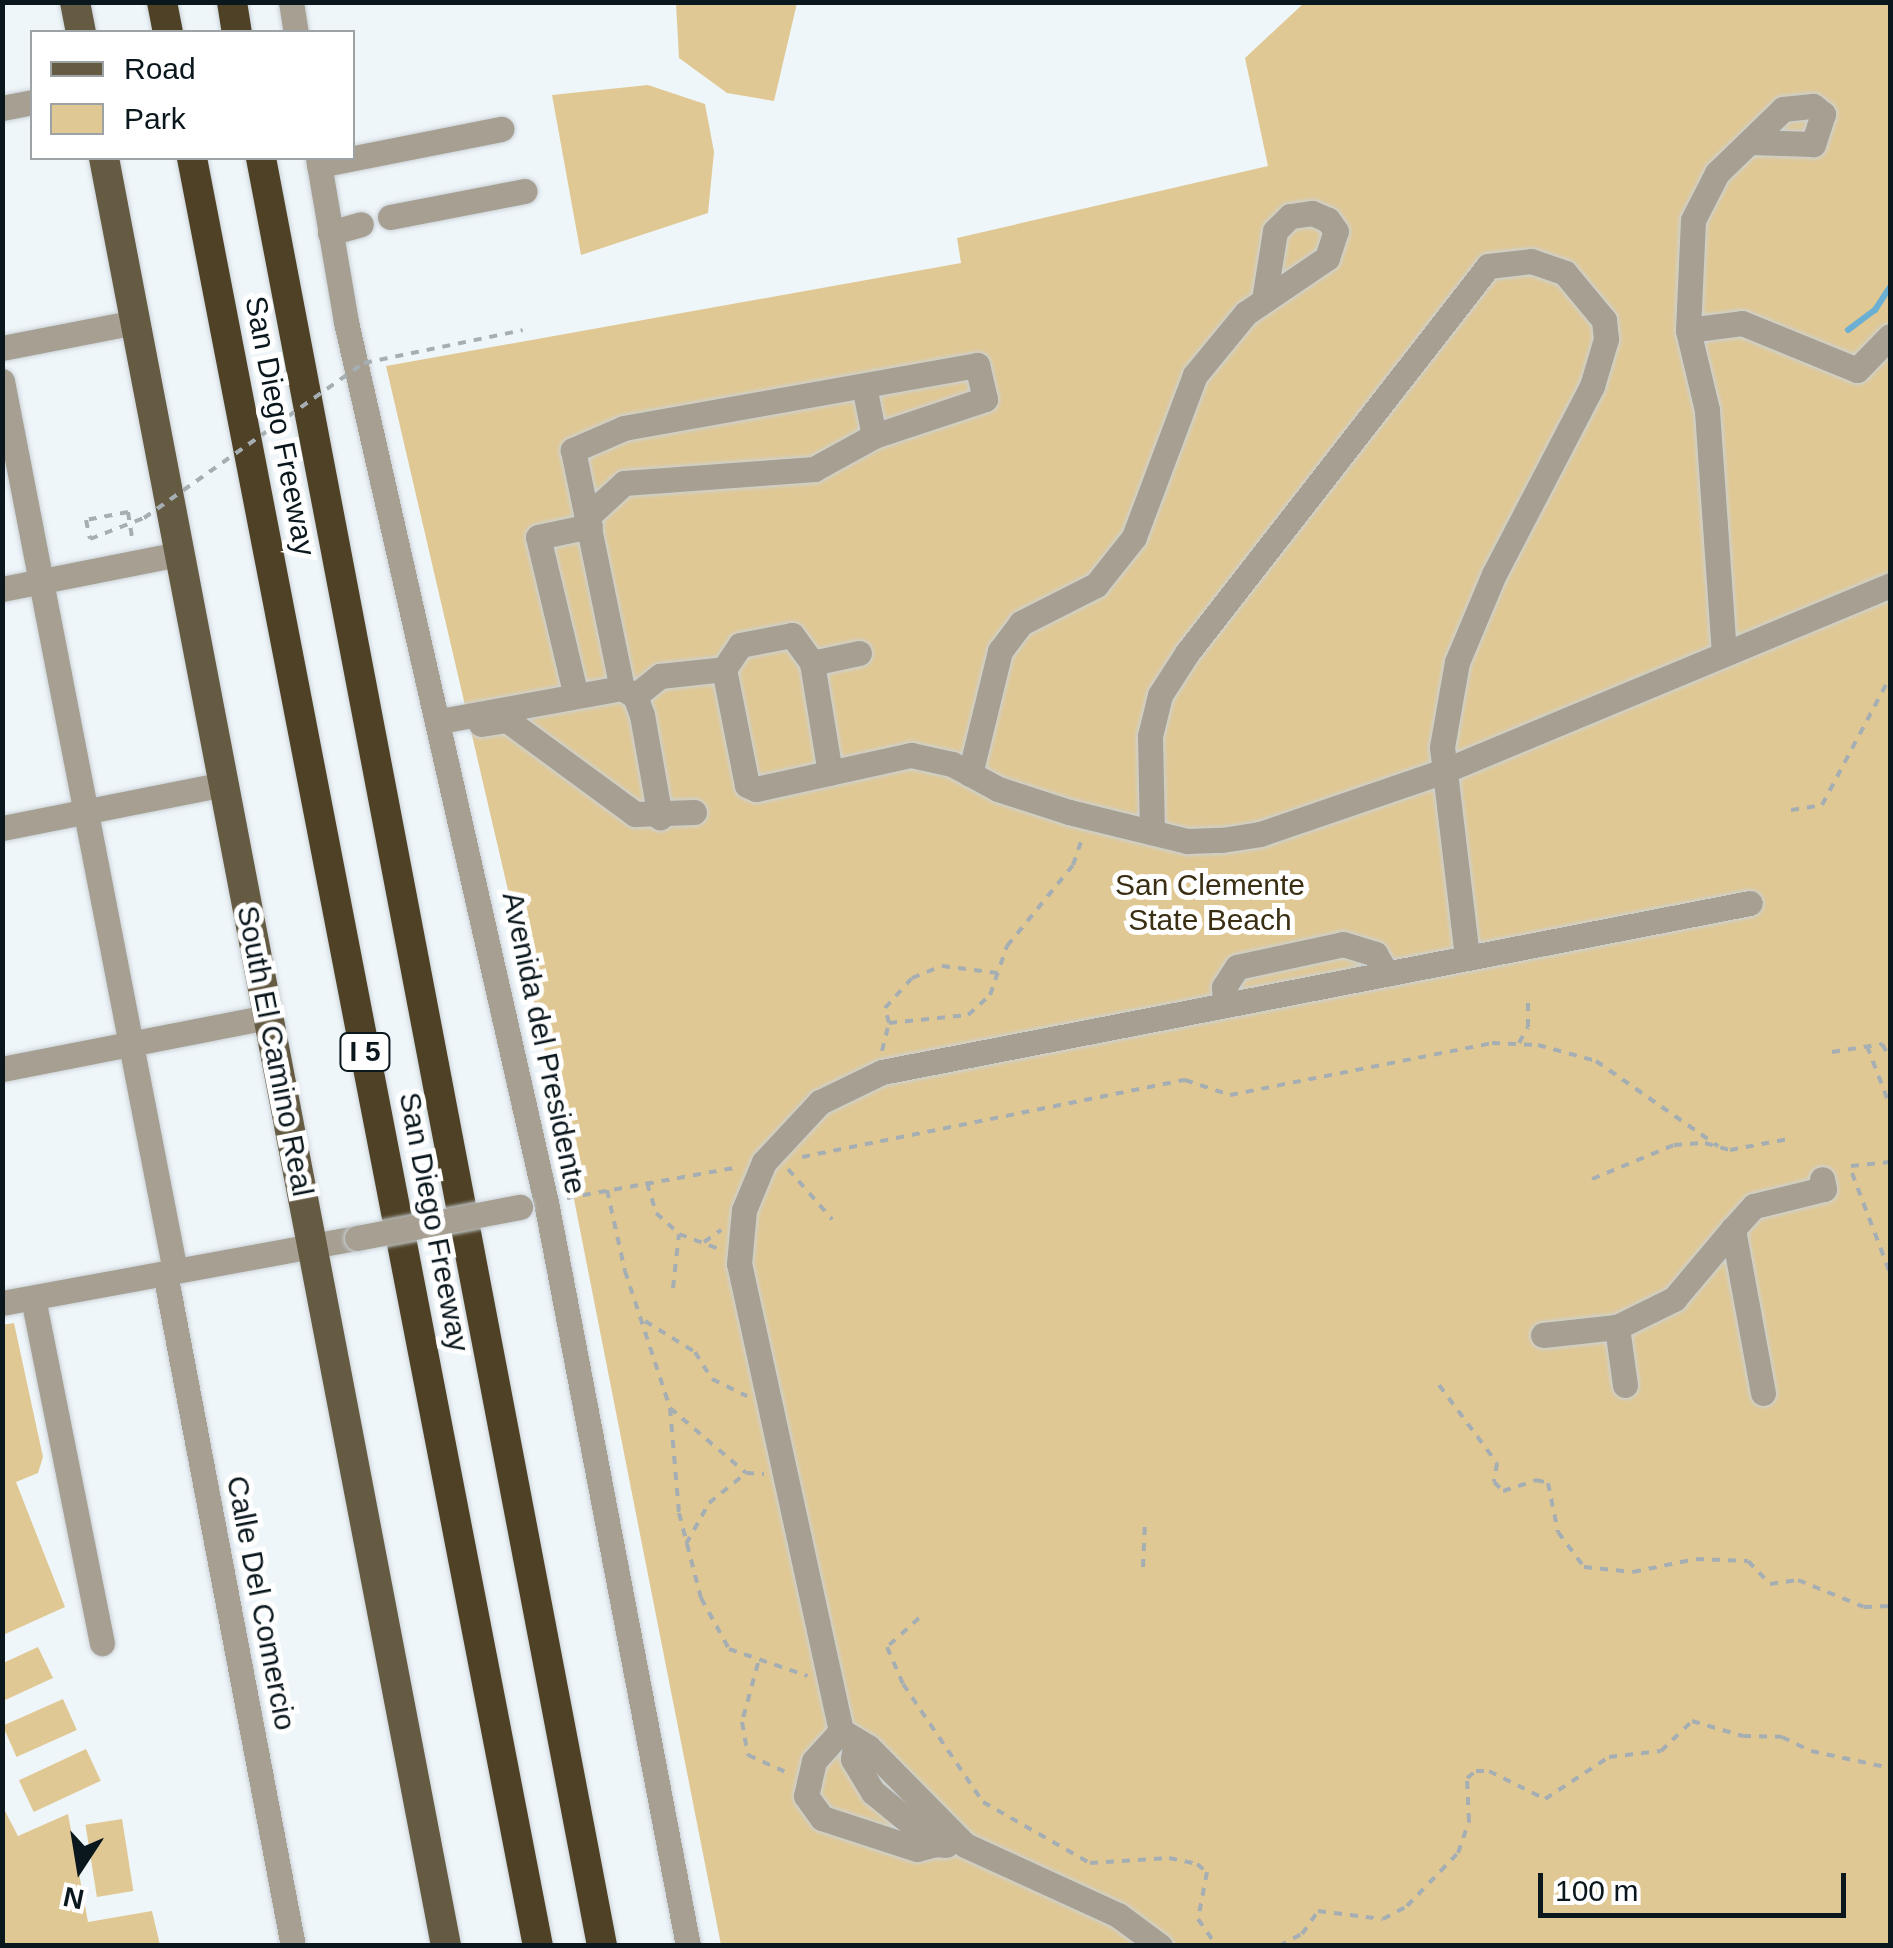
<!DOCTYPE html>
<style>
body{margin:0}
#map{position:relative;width:1893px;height:1948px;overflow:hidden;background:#eff6fa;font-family:Arial,sans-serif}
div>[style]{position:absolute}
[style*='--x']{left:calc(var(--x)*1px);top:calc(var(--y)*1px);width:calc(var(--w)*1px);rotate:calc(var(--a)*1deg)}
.green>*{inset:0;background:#e0c894;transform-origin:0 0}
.stream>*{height:6px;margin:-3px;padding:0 3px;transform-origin:3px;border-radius:3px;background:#6bb0d2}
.path>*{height:4px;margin-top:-2px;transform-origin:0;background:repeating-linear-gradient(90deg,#a5aeb3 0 8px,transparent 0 16px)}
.roads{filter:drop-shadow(0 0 2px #cad2d7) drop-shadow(0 0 2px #cad2d7)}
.minor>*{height:25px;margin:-12.5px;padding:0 12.5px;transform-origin:12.5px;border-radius:12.5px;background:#a69f92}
.major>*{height:30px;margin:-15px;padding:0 15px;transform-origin:15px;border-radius:15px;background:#655a42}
.highway>*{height:30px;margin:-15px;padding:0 15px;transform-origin:15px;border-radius:15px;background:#4e4125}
.path-bridge>*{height:4px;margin-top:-2px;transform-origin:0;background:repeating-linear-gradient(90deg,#a5aeb3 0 8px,transparent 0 16px)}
.bridges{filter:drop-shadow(0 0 2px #cad2d7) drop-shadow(0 0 2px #cad2d7)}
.minor-bridge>*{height:25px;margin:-12.5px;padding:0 12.5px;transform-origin:12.5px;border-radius:12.5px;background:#a69f92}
span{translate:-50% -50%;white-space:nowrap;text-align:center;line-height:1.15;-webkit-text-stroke:10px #fff;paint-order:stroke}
.shield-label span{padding:2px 8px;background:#fff;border:2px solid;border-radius:8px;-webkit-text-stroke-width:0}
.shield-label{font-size:28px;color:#0a171d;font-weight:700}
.street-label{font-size:30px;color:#0a171d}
.park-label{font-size:30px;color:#3b2f13}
.frame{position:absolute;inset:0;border:5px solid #0a171d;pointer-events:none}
.legend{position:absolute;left:30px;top:30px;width:325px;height:130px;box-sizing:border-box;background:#fff;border:2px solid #9da2a5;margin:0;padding:12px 18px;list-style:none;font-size:30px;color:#0a171d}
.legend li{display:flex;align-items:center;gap:20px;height:50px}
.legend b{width:50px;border:2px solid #9da2a5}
.north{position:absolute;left:30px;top:1818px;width:100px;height:100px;-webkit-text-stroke:8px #fff;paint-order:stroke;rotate:192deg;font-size:28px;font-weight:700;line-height:40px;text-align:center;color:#0a171d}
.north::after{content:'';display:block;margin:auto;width:35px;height:45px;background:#0a171d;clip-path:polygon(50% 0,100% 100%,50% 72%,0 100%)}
.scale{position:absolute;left:1538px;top:1873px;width:308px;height:45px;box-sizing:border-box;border:5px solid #0a171d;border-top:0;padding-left:12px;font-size:30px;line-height:35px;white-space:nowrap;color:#0a171d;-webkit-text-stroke:8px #fff;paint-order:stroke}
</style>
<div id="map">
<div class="green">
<i style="clip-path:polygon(676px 3px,797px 3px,774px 101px,727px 93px,679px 58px)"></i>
<i style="clip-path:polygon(1304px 3px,1890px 3px,1890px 1945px,721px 1945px,541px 1032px,386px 366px,961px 263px,957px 238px,1268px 166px,1245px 58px)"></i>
<i style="clip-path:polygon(648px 85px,705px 104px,714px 152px,708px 213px,581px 255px,552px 95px)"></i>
<i style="clip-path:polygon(14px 1323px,43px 1457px,38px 1473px,16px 1482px,65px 1607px,3px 1635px,2px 1325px)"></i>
<i style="clip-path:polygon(38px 1647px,53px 1678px,3px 1701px,3px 1663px)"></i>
<i style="left:63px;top:1699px;width:34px;height:66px;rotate:66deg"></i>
<i style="left:86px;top:1749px;width:35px;height:74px;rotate:65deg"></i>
<i style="clip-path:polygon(3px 1807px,18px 1836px,68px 1814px,88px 1922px,152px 1911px,160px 1945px,3px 1945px)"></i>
<i style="left:122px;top:1819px;width:73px;height:37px;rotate:81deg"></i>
</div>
<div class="stream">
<i style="--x:1848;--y:330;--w:34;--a:-37"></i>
<i style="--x:1875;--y:310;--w:27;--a:-57"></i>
</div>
<div class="path">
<i style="--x:128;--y:512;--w:30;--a:81"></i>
<i style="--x:1791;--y:810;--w:31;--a:-9"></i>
<i style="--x:1822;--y:805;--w:145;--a:-62"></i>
<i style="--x:889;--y:1023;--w:16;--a:-105"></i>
<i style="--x:885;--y:1008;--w:40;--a:-48"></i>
<i style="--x:912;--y:978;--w:32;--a:-22"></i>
<i style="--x:942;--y:966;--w:56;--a:7.1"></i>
<i style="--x:1519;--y:1043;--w:18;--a:-61"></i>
<i style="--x:1528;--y:1027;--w:30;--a:-90"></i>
<i style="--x:1867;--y:1046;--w:64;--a:69"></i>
<i style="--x:882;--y:1051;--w:29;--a:-76"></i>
<i style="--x:889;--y:1023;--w:79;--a:-5.8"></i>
<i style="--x:968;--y:1015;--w:30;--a:-42"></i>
<i style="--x:990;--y:995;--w:52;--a:-70.9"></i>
<i style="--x:1007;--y:946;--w:104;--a:-50.8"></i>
<i style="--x:1073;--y:865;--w:31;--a:-71"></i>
<i style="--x:1832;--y:1052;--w:51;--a:-9.1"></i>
<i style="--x:1882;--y:1044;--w:16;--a:60"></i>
<i style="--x:802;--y:1157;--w:391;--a:-11.4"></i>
<i style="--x:1185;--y:1080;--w:47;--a:18.4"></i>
<i style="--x:1230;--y:1095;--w:267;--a:-11.2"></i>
<i style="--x:1492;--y:1043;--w:46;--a:2.5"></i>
<i style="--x:1538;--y:1045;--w:60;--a:15.4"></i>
<i style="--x:1596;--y:1061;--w:149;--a:34.9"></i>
<i style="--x:1851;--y:1166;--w:39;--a:-6"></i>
<i style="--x:788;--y:1169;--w:67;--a:48.7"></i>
<i style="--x:1852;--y:1173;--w:107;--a:69.2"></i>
<i style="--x:1592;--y:1179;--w:89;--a:-22.5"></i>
<i style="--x:1674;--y:1145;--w:31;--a:-4"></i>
<i style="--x:1705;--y:1143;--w:26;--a:16"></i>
<i style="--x:1730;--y:1150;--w:59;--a:-10.7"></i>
<i style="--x:647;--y:1183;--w:31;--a:73"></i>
<i style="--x:656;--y:1213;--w:31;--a:42"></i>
<i style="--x:679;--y:1234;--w:43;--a:20.6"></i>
<i style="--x:607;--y:1190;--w:83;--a:77.5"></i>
<i style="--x:625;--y:1271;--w:144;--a:71.8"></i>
<i style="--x:670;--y:1408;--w:100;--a:40.5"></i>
<i style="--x:746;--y:1473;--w:18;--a:3"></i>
<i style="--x:567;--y:1198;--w:175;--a:-10.2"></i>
<i style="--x:704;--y:1242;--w:21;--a:-35"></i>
<i style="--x:673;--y:1288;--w:54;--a:-83.7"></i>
<i style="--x:645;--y:1321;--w:59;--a:31.8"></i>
<i style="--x:695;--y:1352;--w:32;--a:58"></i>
<i style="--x:712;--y:1379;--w:39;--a:26"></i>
<i style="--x:1439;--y:1385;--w:97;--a:53.4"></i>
<i style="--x:1497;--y:1463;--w:19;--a:99"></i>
<i style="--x:1494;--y:1482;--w:13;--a:45"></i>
<i style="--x:1503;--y:1491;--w:35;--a:-18"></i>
<i style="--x:1536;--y:1480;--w:12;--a:14"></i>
<i style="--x:1548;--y:1483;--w:50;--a:78.5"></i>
<i style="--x:1558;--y:1532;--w:44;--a:53.4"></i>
<i style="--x:1584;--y:1567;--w:49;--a:5.8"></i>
<i style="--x:1633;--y:1572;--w:64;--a:-11.7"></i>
<i style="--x:1696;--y:1559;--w:52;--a:2.2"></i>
<i style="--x:1748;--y:1561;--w:32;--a:46"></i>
<i style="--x:1770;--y:1584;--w:28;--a:-8"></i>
<i style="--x:1798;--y:1580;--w:71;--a:22.2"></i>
<i style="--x:1864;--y:1607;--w:26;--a:-2"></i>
<i style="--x:670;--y:1408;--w:105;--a:85.1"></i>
<i style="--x:679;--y:1513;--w:88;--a:75.5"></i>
<i style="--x:701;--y:1598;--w:58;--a:61.2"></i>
<i style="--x:729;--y:1649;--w:83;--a:18.9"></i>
<i style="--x:686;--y:1544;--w:47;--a:-60.7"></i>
<i style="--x:709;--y:1503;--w:48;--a:-39"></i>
<i style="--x:1143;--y:1567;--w:45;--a:-87.5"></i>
<i style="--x:919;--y:1618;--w:43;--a:137.8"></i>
<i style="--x:887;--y:1647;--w:40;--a:66.6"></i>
<i style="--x:903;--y:1684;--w:143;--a:55.9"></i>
<i style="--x:983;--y:1802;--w:123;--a:29.7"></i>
<i style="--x:1090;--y:1863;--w:79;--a:-3.6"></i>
<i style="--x:1169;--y:1858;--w:29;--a:12"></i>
<i style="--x:1197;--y:1864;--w:13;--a:39"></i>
<i style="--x:1207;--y:1872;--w:48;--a:100.8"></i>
<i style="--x:1198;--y:1919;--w:33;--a:55"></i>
<i style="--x:758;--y:1663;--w:61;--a:105.2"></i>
<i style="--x:742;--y:1722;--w:34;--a:80"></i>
<i style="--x:748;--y:1755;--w:46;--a:24.3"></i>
<i style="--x:1890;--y:1732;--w:2;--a:90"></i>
<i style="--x:1279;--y:1946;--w:26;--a:-28"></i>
<i style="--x:1302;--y:1934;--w:28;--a:-55"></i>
<i style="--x:1318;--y:1911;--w:65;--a:7"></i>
<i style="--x:1383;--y:1919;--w:27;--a:-28"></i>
<i style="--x:1407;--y:1906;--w:74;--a:-46.1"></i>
<i style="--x:1458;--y:1853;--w:34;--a:-71"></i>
<i style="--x:1469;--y:1821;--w:43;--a:-92.7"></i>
<i style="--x:1467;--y:1778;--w:11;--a:-38"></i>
<i style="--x:1476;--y:1771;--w:13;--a:0"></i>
<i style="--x:1489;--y:1771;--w:63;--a:26.6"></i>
<i style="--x:1545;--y:1799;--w:77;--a:-33.3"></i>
<i style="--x:1609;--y:1757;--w:52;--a:-6.6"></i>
<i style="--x:1661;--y:1751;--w:43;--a:-44.1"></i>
<i style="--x:1692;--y:1721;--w:53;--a:16.4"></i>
<i style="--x:1743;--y:1736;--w:39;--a:1"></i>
<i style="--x:1782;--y:1737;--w:32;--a:26"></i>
<i style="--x:1811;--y:1751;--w:81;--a:12.1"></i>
</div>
<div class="roads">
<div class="minor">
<i style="--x:291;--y:2;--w:30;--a:81"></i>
<i style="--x:2;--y:108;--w:31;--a:-11"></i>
<i style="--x:318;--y:158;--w:166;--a:80.3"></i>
<i style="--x:346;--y:322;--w:902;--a:77.2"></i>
<i style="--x:546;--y:1202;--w:757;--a:79.19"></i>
<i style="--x:319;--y:165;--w:186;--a:-11.2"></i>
<i style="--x:390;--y:217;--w:137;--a:-10.9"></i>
<i style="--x:330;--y:233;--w:32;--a:-16"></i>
<i style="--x:1688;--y:330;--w:54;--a:-7.4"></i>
<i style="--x:1742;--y:323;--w:124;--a:22.2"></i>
<i style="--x:1857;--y:370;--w:47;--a:-45.9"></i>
<i style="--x:2;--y:348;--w:136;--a:-11"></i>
<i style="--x:2;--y:381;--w:907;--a:79"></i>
<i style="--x:864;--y:386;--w:51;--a:78.7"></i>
<i style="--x:588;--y:516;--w:49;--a:-42.5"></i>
<i style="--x:624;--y:483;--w:191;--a:-4.2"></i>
<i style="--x:814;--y:469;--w:68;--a:-28.8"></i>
<i style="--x:874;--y:436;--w:117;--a:-18.4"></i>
<i style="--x:985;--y:399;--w:35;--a:-103"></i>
<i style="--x:977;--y:365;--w:359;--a:169.9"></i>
<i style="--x:624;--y:428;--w:56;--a:156.7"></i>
<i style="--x:573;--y:450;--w:243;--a:78.4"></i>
<i style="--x:2;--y:589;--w:180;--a:-11.2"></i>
<i style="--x:1724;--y:654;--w:245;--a:-94"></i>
<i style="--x:1707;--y:410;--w:82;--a:-103.4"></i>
<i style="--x:1688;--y:330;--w:110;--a:-87.4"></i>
<i style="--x:1693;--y:220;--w:53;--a:-62.9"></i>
<i style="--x:1717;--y:173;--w:92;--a:-44.1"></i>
<i style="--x:1783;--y:109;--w:30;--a:-6"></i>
<i style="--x:1813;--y:106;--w:13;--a:39"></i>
<i style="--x:1823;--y:114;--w:32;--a:108"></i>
<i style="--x:1813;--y:144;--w:63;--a:-178.2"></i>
<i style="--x:812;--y:663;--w:111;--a:80.7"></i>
<i style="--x:724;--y:669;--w:118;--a:78.8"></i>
<i style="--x:747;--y:785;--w:10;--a:24"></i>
<i style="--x:756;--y:789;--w:159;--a:-12.4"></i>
<i style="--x:911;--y:755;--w:42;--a:12.4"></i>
<i style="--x:952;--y:764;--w:52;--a:28.5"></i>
<i style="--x:998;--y:789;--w:75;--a:17.9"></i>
<i style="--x:1069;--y:812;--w:122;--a:13.8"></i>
<i style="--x:1187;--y:841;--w:35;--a:-2"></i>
<i style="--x:1222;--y:840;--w:38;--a:-9"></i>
<i style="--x:1260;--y:834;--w:194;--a:-18.9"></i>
<i style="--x:1444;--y:771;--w:483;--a:-22.6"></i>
<i style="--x:724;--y:669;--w:29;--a:-56"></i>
<i style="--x:740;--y:645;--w:53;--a:-10.9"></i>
<i style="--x:792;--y:635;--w:34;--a:54"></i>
<i style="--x:812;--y:663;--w:48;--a:-12"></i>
<i style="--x:575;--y:692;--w:159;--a:-103.4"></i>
<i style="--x:538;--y:537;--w:53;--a:-11.9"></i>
<i style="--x:635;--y:696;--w:32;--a:-39"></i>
<i style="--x:660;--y:676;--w:64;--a:-6.2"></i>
<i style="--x:440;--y:721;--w:185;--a:-10.3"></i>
<i style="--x:622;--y:688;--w:15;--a:32"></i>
<i style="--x:635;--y:696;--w:20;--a:70"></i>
<i style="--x:642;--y:715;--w:104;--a:80"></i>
<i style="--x:481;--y:724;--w:26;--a:-9"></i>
<i style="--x:507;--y:720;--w:159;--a:36.3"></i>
<i style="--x:635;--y:814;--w:59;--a:-1.9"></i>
<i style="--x:970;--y:774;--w:127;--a:-76.3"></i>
<i style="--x:1000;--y:651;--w:35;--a:-53"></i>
<i style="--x:1021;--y:623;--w:84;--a:-26.9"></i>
<i style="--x:1096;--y:585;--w:61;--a:-51.6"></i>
<i style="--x:1134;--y:537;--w:173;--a:-69.4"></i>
<i style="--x:1195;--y:375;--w:80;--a:-50.6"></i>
<i style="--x:1246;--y:313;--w:98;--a:-34.2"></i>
<i style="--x:1327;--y:258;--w:28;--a:-72"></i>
<i style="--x:1336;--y:231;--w:14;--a:-126"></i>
<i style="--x:1328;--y:220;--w:17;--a:-156"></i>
<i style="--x:1312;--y:213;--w:22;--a:172"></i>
<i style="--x:1290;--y:216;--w:21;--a:135"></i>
<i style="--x:1275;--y:231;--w:70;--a:99.1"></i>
<i style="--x:2;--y:828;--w:227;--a:-11.2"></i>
<i style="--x:1152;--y:832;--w:96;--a:-91.2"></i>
<i style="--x:1150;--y:736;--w:42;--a:-76.3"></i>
<i style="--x:1160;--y:695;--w:50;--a:-57.3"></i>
<i style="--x:1187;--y:653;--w:490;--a:-52.1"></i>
<i style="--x:1488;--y:266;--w:43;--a:-6.6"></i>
<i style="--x:1531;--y:261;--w:36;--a:19"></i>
<i style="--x:1565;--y:273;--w:61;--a:50.3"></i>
<i style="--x:1604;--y:320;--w:19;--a:84"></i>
<i style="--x:1606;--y:339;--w:49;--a:106.6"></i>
<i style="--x:1592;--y:386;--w:212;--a:117.5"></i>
<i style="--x:1494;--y:574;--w:95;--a:112.8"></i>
<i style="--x:1457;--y:662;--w:86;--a:100"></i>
<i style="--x:1442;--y:747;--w:212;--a:83.2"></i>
<i style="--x:1225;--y:1005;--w:18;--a:-93"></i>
<i style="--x:1224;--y:987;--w:24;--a:-57"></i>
<i style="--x:1237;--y:967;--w:108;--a:-12.2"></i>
<i style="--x:1343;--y:944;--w:34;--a:17"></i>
<i style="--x:1375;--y:954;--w:23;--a:59"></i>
<i style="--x:2;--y:1069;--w:271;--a:-11.1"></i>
<i style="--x:165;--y:1273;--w:685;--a:79.23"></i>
<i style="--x:33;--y:1298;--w:352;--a:78.7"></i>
<i style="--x:2;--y:1303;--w:361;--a:-10.4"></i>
<i style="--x:1543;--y:1335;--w:74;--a:-6.2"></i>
<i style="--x:1625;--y:1385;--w:59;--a:-97.9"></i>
<i style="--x:1617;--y:1327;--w:64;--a:-26.2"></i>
<i style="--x:1674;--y:1299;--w:92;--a:-49.9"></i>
<i style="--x:1763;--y:1393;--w:167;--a:-100.4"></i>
<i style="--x:1733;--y:1229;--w:31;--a:-48"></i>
<i style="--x:1754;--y:1206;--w:72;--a:-13.7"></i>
<i style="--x:1824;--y:1189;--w:10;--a:-101"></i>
<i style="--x:841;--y:1731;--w:40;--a:132"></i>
<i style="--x:814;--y:1761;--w:23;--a:103"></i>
<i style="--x:809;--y:1783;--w:13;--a:103"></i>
<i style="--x:806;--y:1796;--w:27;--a:54"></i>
<i style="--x:822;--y:1818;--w:100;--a:18.1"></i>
<i style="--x:917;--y:1849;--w:20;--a:-15"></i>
<i style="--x:855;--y:1745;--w:14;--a:98"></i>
<i style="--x:853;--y:1759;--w:39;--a:59"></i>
<i style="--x:873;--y:1792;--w:82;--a:39.5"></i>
<i style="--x:936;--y:1844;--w:10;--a:6"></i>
<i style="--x:1160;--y:1946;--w:52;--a:-143.6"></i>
<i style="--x:1118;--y:1915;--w:168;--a:-155.4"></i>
<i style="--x:965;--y:1845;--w:138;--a:-134.7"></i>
<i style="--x:868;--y:1747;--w:31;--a:-149"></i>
<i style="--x:841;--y:1731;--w:478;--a:-102.3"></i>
<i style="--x:739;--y:1264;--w:54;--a:-84.7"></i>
<i style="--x:744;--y:1210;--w:52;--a:-67.4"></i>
<i style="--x:764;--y:1162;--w:82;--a:-47"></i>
<i style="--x:820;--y:1102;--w:69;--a:-25.8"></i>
<i style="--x:882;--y:1072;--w:884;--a:-11.02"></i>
</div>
<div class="major">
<i style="--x:75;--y:2;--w:31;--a:79"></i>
<i style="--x:104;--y:158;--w:1820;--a:79.17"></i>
</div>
<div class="highway">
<i style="--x:162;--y:2;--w:31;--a:79"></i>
<i style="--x:232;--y:2;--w:30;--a:81"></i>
<i style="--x:192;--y:158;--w:1821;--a:79.05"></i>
<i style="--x:261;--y:158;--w:1820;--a:79.2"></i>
</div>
</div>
<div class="path-bridge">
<i style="--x:128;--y:512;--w:43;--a:169.2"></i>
<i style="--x:86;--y:520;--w:19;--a:78"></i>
<i style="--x:90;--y:539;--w:58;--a:-21.3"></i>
<i style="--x:144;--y:518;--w:269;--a:-35.2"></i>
<i style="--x:364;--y:363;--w:162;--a:-11.7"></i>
</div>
<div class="bridges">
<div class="minor-bridge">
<i style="--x:357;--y:1238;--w:166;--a:-10.8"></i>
</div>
</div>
<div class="shield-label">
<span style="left:365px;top:1052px">I 5</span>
</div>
<div class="street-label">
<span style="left:280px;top:426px;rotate:79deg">San Diego Freeway</span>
<span style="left:544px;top:1043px;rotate:78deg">Avenida del Presidente</span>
<span style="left:275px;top:1051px;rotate:79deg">South El Camino Real</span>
<span style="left:434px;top:1222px;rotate:79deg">San Diego Freeway</span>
<span style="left:261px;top:1603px;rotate:79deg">Calle Del Comercio</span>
</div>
<div class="park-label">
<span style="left:1210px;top:902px">San Clemente<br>State Beach</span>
</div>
<div class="frame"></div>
<ul class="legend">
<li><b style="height:12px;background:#655a42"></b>Road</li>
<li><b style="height:28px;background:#e0c894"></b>Park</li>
</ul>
<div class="north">N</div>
<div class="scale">100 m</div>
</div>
